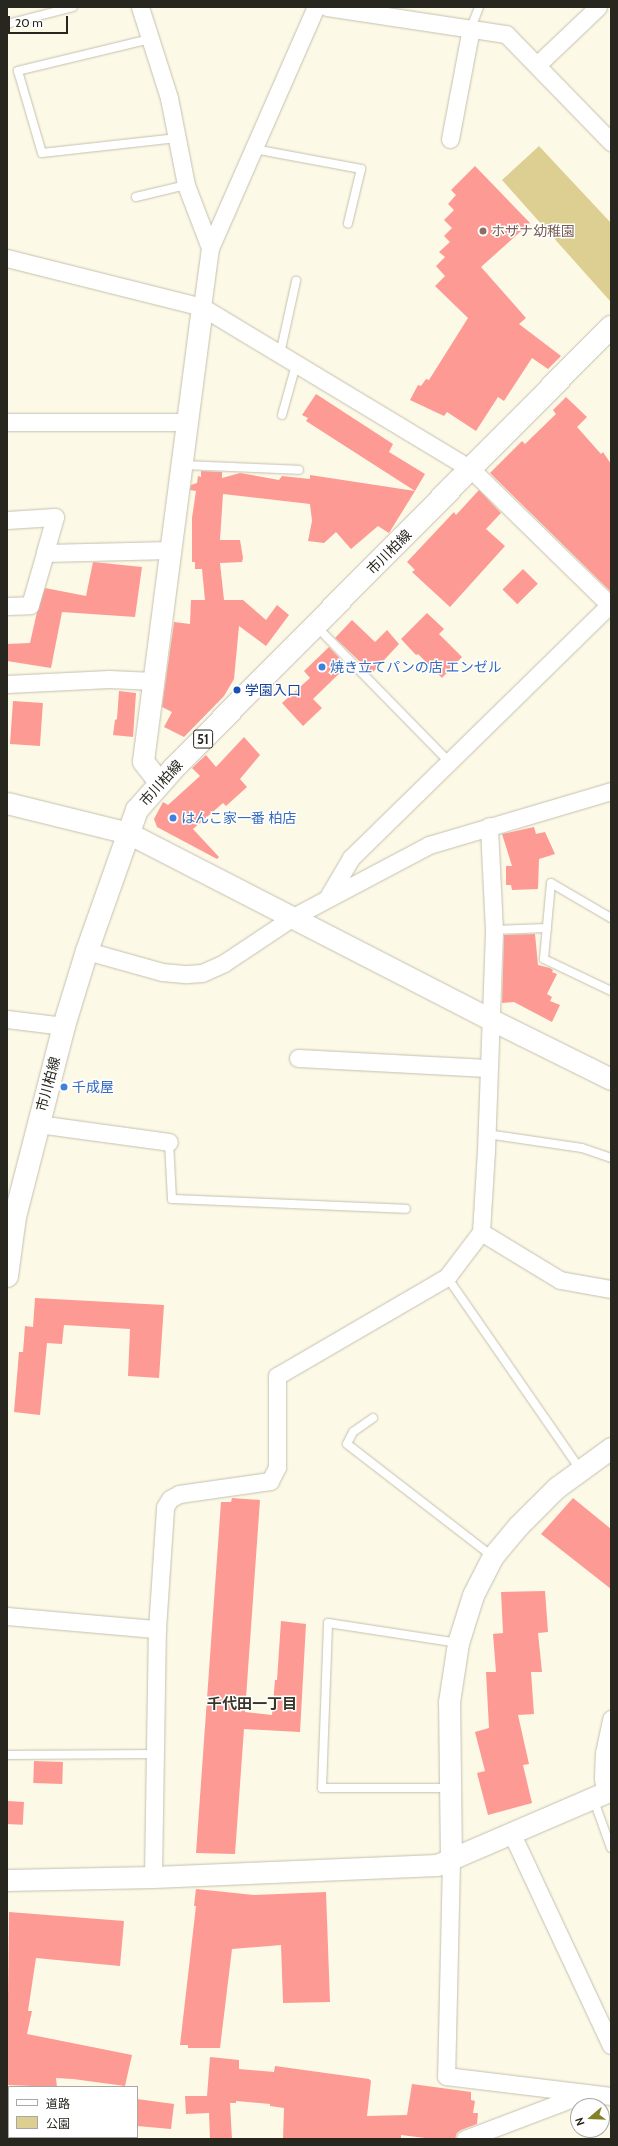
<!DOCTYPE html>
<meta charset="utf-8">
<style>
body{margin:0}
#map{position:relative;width:618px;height:2146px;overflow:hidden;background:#fdf9e7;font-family:Cabin,"Noto Sans JP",sans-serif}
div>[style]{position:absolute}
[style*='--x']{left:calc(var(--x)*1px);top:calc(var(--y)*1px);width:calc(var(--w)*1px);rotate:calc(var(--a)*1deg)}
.green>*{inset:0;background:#dccf91}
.building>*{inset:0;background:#fd9a93;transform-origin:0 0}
.roads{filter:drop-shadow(0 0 1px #c4c0af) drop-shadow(0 0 1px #c4c0af)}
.service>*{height:8px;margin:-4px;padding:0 4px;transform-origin:4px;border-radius:4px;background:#fff}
.minor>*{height:17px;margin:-8.5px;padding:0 8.5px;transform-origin:8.5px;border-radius:8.5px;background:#fff}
.tertiary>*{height:21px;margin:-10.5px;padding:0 10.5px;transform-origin:10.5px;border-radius:10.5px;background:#fff}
.primary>*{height:22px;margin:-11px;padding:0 11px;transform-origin:11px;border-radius:11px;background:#fff}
.dots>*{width:11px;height:11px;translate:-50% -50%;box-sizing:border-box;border:2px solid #fff;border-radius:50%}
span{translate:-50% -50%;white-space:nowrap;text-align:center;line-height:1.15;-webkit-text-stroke:3px #fff;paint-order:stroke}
.shield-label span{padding:1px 3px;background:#fff;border:1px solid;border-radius:3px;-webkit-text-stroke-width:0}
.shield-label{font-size:13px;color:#27261f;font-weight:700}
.education-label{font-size:14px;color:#785e54}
.left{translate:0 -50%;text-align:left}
.street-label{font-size:14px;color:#27261f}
.shop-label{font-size:14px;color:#366cbe}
.transit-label{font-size:14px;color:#164399}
.neighbourhood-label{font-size:15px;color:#393628;font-weight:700}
.frame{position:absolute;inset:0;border:8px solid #27261f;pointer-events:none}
.legend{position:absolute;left:8px;top:2086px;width:130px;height:52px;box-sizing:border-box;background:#fff;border:1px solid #a9a8a5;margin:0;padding:5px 7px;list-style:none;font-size:12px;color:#27261f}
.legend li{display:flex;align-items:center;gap:8px;height:20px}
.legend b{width:20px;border:1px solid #a9a8a5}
.north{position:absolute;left:570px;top:2098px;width:40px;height:40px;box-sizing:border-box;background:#fff;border:1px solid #a9a8a5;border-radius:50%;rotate:251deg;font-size:11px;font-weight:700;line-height:16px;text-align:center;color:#27261f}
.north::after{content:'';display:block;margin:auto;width:14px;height:18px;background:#848129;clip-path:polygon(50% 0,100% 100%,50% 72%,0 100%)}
.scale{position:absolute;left:8px;top:16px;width:60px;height:18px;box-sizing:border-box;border:2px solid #27261f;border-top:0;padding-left:5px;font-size:12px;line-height:14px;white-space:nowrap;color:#27261f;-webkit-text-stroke:3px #fff;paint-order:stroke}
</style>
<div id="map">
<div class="green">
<i style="clip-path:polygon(539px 146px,611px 223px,610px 301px,502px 180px)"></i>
</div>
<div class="building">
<i style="clip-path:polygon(475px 166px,530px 223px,481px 267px,526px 318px,519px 324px,561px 356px,548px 369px,532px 358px,504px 401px,498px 397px,476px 431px,447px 412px,444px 416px,410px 400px,418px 385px,421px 386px,426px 379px,429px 380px,468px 318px,435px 286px,445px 276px,436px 266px,445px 257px,439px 252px,450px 242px,444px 236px,452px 228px,444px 220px,454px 210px,448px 204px,456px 195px,451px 190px)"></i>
<i style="clip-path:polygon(316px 394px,393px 444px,389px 452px,425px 474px,415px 491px,306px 421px,308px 418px,302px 415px)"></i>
<i style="clip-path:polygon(566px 397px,587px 417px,577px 427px,601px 454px,603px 452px,611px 464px,611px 592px,490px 473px,522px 441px,525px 444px,556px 414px,553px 410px)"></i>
<i style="clip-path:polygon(201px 471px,222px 472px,222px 478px,240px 473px,279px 480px,282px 476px,310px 479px,310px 475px,415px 491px,389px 533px,378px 526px,351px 549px,336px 532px,324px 543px,308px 541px,312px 521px,310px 504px,223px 494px,220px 540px,240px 540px,243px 558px,242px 562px,220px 563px,224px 600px,243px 600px,266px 620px,277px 605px,289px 615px,266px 646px,239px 626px,234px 679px,224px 696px,184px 737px,164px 727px,172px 712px,162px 707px,174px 622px,190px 624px,191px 600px,205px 600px,202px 569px,195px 569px,195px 562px,192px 562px,192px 518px,196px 491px,190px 490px,191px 485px,197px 483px,198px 476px,201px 477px)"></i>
<i style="clip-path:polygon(479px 490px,501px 513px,486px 529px,505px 546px,450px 607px,412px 572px,415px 570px,407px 562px,454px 512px,456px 515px)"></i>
<i style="clip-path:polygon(93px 562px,142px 567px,135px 617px,62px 612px,51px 668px,7px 661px,7px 644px,30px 643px,37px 612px,45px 588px,86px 596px)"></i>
<i style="left:523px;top:569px;width:21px;height:29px;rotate:45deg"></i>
<i style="clip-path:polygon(427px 613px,444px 629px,439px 634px,462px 657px,442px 678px,418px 654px,416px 655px,401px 639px)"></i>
<i style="clip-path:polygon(352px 620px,375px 642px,387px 630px,399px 644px,372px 673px,335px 638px)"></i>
<i style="clip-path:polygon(329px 647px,347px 666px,313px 699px,322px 708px,303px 726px,282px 703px,310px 678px,304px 671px)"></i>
<i style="clip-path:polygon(119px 691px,136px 693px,133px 737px,113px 735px,115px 720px,117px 719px)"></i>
<i style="left:13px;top:701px;width:30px;height:43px;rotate:4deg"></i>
<i style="clip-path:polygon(244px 737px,260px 755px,240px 779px,247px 787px,226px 806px,223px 803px,193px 829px,219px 857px,217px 859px,157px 827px,154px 819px,163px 802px,168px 805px,200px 776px,192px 768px,206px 755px,216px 767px)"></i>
<i style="clip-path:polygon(534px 827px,536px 834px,545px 832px,555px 854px,539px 859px,538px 889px,512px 890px,511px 885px,506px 885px,506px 866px,512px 866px,502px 834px)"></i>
<i style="clip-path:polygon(535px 934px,538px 965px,550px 968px,553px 970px,552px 972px,557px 974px,547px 994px,552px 997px,550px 1001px,560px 1005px,552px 1022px,514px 1002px,502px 1003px,504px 935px)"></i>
<i style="clip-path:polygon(35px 1298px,164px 1305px,159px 1378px,128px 1376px,130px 1329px,64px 1325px,62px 1344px,47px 1343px,40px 1415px,14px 1412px,19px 1352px,23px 1352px,25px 1326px,33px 1327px)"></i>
<i style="clip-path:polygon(232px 1498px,260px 1500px,245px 1712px,272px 1715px,275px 1680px,277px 1680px,281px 1621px,306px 1624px,300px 1732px,244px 1729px,235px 1854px,196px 1853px,221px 1502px,231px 1502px)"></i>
<i style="clip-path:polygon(573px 1498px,611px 1529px,611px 1589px,541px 1534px)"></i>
<i style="clip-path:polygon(545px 1591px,548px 1632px,538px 1633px,542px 1672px,531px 1672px,534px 1714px,518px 1715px,529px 1764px,523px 1765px,532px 1803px,488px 1815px,477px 1773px,485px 1771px,475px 1732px,489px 1728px,486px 1672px,496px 1672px,493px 1634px,503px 1633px,501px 1592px)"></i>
<i style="left:34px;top:1761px;width:29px;height:22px;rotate:2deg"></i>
<i style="left:7px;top:1801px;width:17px;height:23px;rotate:3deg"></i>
<i style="clip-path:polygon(196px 1889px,254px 1895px,326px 1892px,330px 2002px,283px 2003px,281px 1945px,232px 1949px,220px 2048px,188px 2048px,188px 2045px,180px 2045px,196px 1906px,194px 1906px)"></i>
<i style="clip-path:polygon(9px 1912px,124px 1921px,120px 1966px,36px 1958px,28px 2011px,32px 2011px,27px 2034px,132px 2055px,125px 2086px,73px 2079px,56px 2078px,57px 2087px,7px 2085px)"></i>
<i style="clip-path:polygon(210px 2057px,239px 2060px,239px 2069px,274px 2072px,275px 2066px,369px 2079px,371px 2081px,367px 2116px,407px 2115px,412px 2084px,471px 2092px,471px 2100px,475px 2101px,473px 2113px,478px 2113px,477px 2124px,461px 2130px,457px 2133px,455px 2139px,433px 2139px,401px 2135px,401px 2139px,283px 2139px,284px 2108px,270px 2106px,270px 2104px,236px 2101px,236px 2103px,230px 2103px,232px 2139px,210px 2139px,209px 2113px,186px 2114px,185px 2096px,207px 2096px)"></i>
<i style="clip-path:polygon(137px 2099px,174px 2104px,171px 2129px,137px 2126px)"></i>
</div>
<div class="roads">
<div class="service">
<i style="--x:7;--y:24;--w:68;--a:-14.4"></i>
<i style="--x:471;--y:28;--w:22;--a:-69"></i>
<i style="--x:150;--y:39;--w:136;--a:166.4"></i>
<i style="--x:18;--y:71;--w:85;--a:73.7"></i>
<i style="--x:42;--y:153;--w:136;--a:-6.3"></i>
<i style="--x:254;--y:149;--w:109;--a:10.6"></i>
<i style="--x:361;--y:169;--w:56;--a:103.5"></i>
<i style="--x:136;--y:197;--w:51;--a:-13.5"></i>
<i style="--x:280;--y:354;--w:75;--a:-77.6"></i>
<i style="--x:282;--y:415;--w:52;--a:-74.4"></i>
<i style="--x:182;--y:465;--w:117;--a:2.4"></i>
<i style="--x:316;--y:626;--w:189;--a:45.6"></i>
<i style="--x:611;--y:918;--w:69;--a:-149.7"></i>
<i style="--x:551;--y:883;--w:76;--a:95.3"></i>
<i style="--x:544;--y:959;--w:74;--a:25.5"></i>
<i style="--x:494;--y:930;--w:53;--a:-2.2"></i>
<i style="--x:487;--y:1134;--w:96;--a:8.4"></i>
<i style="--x:582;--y:1148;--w:31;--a:19"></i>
<i style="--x:169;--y:1142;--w:57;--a:87"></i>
<i style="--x:172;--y:1199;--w:234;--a:2.4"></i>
<i style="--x:447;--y:1277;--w:234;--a:55.3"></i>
<i style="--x:373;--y:1418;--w:24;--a:145"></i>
<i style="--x:353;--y:1432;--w:13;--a:117"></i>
<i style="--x:347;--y:1444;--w:183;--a:37.7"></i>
<i style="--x:7;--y:1755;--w:148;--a:-0.4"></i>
<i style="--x:449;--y:1788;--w:127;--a:180"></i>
<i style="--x:322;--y:1788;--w:165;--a:-87.9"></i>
<i style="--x:328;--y:1623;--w:132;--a:8.7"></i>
<i style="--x:593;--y:1798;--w:53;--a:70.2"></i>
</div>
<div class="minor">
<i style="--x:140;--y:7;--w:96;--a:72.3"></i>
<i style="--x:169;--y:98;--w:89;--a:78.9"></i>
<i style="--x:186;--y:185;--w:67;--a:69.1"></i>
<i style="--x:327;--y:7;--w:181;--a:8.6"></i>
<i style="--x:506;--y:34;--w:151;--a:45.8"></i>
<i style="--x:537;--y:65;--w:84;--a:-43.6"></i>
<i style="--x:450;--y:139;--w:113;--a:-79.3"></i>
<i style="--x:7;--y:258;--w:201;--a:14.1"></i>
<i style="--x:202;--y:307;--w:314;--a:31.1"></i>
<i style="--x:471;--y:469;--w:196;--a:44.4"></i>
<i style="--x:202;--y:307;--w:60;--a:-82.3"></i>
<i style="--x:210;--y:248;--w:263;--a:-66.3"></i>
<i style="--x:7;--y:422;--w:181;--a:0"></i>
<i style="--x:7;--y:520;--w:48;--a:-3.6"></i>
<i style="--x:55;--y:517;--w:37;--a:106"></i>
<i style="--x:45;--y:553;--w:126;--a:-1.4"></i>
<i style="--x:7;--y:606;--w:23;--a:-2"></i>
<i style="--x:30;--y:605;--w:54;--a:-73.9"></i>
<i style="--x:7;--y:684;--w:102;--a:-2.8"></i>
<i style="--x:109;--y:679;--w:45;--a:2.5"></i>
<i style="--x:328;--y:897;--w:45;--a:-59.5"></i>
<i style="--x:351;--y:858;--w:361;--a:-44.4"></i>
<i style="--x:87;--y:951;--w:78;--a:15.6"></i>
<i style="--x:162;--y:972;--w:25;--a:5"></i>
<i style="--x:187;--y:974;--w:15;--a:-4"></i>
<i style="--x:202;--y:973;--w:24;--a:-24"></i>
<i style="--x:224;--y:963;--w:83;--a:-33.7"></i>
<i style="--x:293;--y:917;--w:154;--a:-27.9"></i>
<i style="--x:429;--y:845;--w:190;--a:-16.5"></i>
<i style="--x:7;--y:1019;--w:57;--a:7"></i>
<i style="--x:298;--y:1058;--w:190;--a:3"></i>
<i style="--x:38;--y:1124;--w:132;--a:7.8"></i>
<i style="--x:481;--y:1232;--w:92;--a:31.3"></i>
<i style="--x:560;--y:1280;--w:52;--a:10"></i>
<i style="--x:7;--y:1616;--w:151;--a:5"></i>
<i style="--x:605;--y:1792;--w:14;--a:-98"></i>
<i style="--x:603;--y:1778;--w:25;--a:-88"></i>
<i style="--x:604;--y:1753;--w:35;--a:-78"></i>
<i style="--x:511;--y:1832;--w:235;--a:64.9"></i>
<i style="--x:451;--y:1861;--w:215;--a:91.3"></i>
<i style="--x:446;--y:2076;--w:166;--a:6.9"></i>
<i style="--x:153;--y:1877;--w:248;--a:-89.1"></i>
<i style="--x:157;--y:1629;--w:122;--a:-86.2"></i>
<i style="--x:165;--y:1507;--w:9;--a:-58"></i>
<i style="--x:170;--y:1499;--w:10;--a:-29"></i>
<i style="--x:179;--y:1494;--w:92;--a:-8.1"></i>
<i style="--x:270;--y:1481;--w:16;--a:-63"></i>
<i style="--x:277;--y:1467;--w:91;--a:-90"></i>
<i style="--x:277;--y:1376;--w:197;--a:-30.2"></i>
<i style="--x:447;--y:1277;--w:56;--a:-52.9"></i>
<i style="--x:481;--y:1232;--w:82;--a:-86.5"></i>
<i style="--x:486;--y:1150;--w:220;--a:-87.9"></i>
<i style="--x:494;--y:930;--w:104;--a:-92.8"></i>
<i style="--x:465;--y:2139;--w:124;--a:-20.8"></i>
</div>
<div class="tertiary">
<i style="--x:160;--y:783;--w:28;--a:-128"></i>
<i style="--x:143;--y:761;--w:458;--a:-82.6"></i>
<i style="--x:7;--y:803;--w:125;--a:13.9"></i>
<i style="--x:128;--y:833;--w:407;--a:27.2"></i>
<i style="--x:490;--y:1019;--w:135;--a:26.4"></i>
<i style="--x:451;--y:1861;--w:159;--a:-90.7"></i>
<i style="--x:449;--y:1702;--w:60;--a:-81.3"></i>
<i style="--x:458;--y:1643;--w:50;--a:-72.6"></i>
<i style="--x:473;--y:1595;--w:44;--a:-62.9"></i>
<i style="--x:493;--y:1556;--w:39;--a:-50"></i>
<i style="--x:518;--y:1526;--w:54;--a:-45"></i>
<i style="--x:556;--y:1488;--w:68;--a:-36"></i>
<i style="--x:7;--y:1880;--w:146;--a:-1.2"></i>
<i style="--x:153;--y:1877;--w:284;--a:-2.4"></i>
<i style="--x:437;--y:1865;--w:189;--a:-23.3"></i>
</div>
<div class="primary">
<i style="--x:7;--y:1276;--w:60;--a:-82.3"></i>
<i style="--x:15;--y:1217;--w:197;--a:-75.6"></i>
<i style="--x:64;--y:1026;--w:78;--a:-73"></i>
<i style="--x:87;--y:951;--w:150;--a:-70.5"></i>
<i style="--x:137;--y:810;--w:56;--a:-48.6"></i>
<i style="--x:174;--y:768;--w:621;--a:-45.26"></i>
</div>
</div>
<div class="dots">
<i style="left:483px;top:231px;background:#8d6e63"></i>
<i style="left:322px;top:667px;background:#3f7fe0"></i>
<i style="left:237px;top:690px;background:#1a4fb4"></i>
<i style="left:173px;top:818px;background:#3f7fe0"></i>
<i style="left:64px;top:1087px;background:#3f7fe0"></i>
</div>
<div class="shield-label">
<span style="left:203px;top:739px">51</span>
</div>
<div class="education-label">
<span class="left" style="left:491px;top:231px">ホザナ幼稚園</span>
</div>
<div class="street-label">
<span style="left:389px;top:552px;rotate:-45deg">市川柏線</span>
<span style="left:161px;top:783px;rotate:-48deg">市川柏線</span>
<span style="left:48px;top:1084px;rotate:-75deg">市川柏線</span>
</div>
<div class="shop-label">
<span class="left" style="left:330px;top:667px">焼き立てパンの店 エンゼル</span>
<span class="left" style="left:181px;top:818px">はんこ家一番 柏店</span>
<span class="left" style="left:72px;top:1087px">千成屋</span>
</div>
<div class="transit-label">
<span class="left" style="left:245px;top:690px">学園入口</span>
</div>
<div class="neighbourhood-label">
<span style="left:252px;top:1705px">千代田一丁目</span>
</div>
<div class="frame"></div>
<ul class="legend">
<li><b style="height:5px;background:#fff"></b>道路</li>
<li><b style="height:11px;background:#dccf91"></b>公園</li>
</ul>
<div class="north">N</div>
<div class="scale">20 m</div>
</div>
